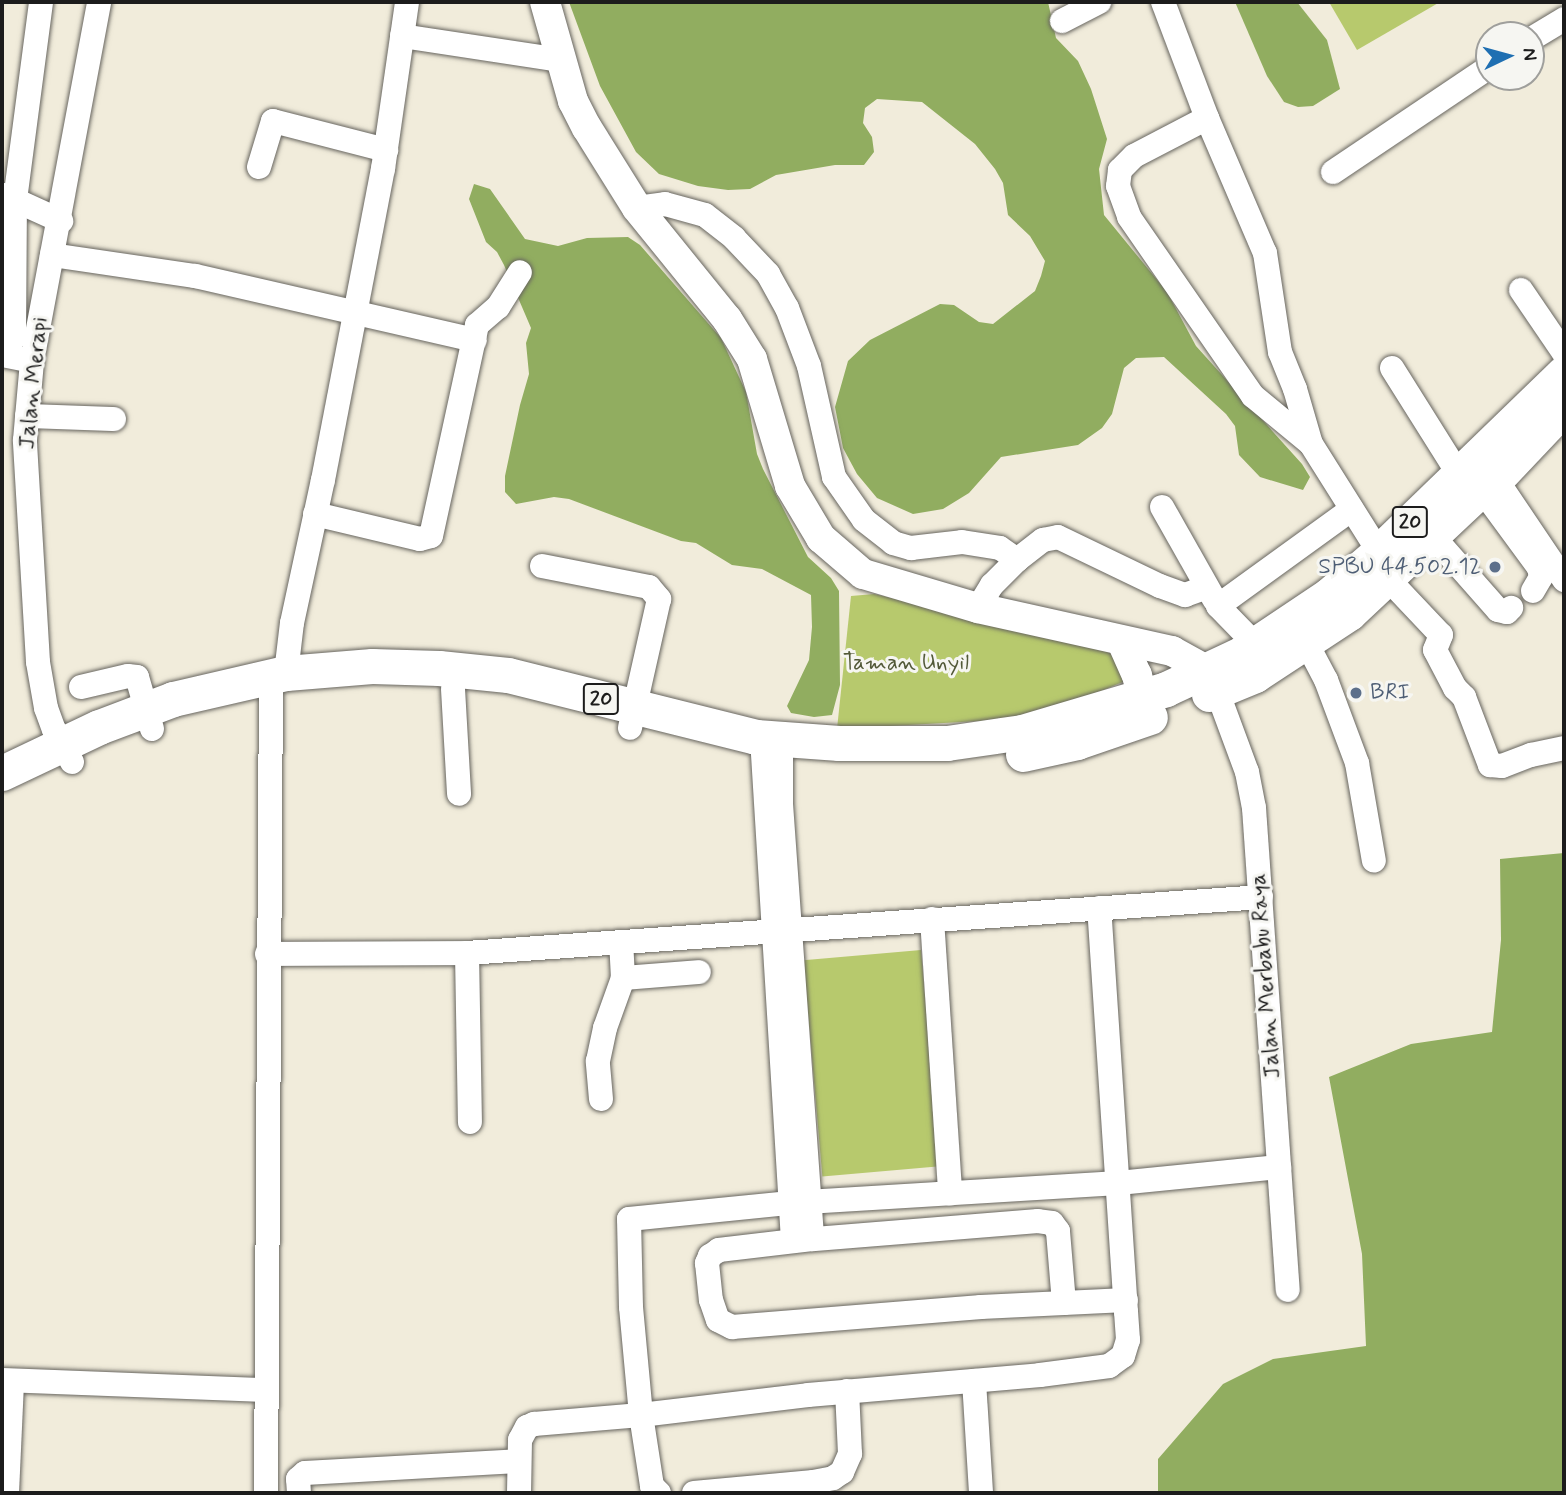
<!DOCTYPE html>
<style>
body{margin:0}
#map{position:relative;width:1566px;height:1495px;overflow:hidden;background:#f1ecdb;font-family:Mynerve,sans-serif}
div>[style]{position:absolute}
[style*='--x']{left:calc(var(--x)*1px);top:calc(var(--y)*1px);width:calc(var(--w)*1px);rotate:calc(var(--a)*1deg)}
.green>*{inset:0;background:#b7c96d;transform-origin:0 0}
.forest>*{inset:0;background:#91ad60}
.roads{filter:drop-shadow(0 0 2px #67655f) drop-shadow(0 0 2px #67655f)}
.minor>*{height:24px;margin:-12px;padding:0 12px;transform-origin:12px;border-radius:12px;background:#fff}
.major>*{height:30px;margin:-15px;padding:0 15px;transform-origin:15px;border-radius:15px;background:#fff}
.highway>*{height:35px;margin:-17.5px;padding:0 17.5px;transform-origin:17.5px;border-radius:17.5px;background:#fff}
.dots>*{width:19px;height:19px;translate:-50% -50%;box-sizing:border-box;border:4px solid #f6f6f2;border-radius:50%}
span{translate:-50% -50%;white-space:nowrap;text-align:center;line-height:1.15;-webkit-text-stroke:6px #f6f6f2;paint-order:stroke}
.shield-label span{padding:2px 5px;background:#f6f6f2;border:2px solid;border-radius:5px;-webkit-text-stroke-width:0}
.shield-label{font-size:21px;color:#1c1c1c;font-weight:700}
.street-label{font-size:23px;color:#1c1c1c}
.service-label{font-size:23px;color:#4e5e75}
.right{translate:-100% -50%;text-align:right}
.left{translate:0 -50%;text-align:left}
.park-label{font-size:23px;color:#525938}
.frame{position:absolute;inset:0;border:4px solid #1c1c1c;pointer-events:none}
.north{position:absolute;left:1475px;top:21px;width:70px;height:70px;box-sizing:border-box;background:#f6f6f2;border:2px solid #9f9f9c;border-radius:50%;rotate:85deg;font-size:19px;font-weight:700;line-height:28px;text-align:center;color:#1c1c1c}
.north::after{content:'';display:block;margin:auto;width:24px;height:32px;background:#1f6fb2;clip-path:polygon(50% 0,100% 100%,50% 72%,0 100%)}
</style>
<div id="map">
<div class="green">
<i style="clip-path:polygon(1329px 2px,1440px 2px,1357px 50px)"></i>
<i style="clip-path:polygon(874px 594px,1050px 633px,1117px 655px,1125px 681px,1089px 696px,1015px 719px,837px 729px,851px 596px)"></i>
<i style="left:921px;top:950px;width:217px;height:118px;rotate:85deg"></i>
</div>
<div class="forest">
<i style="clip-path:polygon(569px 2px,1048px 2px,1056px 38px,1078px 61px,1091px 89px,1107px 139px,1099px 169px,1104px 215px,1167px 292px,1196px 346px,1302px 464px,1310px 477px,1303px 490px,1260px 477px,1239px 455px,1235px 426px,1226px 414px,1164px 357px,1136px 358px,1124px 368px,1112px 414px,1102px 428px,1078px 445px,1001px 457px,969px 493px,943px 509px,913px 514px,877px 498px,857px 474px,843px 448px,835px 407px,848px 361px,870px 340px,940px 304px,954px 305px,979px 322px,993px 324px,1035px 291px,1041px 276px,1045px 261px,1030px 236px,1008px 215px,1003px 183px,995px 169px,975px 144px,922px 102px,877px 99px,865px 108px,863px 123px,872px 137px,874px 152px,864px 165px,835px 165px,776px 175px,750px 189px,728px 190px,698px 186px,659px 174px,636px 152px,600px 86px)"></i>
<i style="clip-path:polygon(1235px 2px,1297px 2px,1327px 40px,1340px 89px,1313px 106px,1298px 107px,1284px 102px,1267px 76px)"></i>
<i style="clip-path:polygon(474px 184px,490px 189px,525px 239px,558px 246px,587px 238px,628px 237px,640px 245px,721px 338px,746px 392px,757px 454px,763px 469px,808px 557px,831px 578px,839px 591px,840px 685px,832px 715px,814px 717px,791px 713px,787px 706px,809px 660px,812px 627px,811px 595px,762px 569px,732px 565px,696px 543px,681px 541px,569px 499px,554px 497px,516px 504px,505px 492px,505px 476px,520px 405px,529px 374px,526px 343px,531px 328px,504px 265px,497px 252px,486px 242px,469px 199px)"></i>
<i style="clip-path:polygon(1564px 853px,1564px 1493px,1158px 1493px,1158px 1459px,1223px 1384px,1273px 1359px,1366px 1346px,1362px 1254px,1329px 1077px,1411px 1044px,1492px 1032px,1501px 940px,1500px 859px)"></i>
</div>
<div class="roads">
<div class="minor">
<i style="--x:1163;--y:2;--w:124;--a:69.2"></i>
<i style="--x:1207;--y:118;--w:147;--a:66.8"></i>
<i style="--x:1265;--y:253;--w:100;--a:81.4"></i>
<i style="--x:1280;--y:352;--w:40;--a:68"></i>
<i style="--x:1295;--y:389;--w:57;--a:73.8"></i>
<i style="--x:1062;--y:21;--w:42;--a:-27.2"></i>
<i style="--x:402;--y:36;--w:161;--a:8.6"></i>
<i style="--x:1531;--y:39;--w:39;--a:-31"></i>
<i style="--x:1207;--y:118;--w:82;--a:152.5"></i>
<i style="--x:1134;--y:156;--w:20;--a:135"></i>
<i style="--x:1120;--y:170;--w:16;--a:97"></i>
<i style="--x:1118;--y:186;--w:33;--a:70"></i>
<i style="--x:1129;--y:217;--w:218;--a:55.3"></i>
<i style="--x:1253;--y:396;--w:75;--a:39.6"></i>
<i style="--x:1311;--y:444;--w:128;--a:57.8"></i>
<i style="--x:259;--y:167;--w:48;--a:-73.1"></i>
<i style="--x:273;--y:121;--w:117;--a:14.4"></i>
<i style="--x:1333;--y:172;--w:188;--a:-33.9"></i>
<i style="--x:4;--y:195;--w:63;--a:24.5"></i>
<i style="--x:637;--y:208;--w:28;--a:-8"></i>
<i style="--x:665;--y:204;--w:41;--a:15.4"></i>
<i style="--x:705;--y:215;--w:37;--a:38"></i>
<i style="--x:734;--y:238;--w:50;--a:46.6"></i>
<i style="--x:768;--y:274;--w:39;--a:61"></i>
<i style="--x:787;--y:308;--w:62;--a:69.2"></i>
<i style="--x:809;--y:366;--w:114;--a:77.3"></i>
<i style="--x:834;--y:477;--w:52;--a:55.1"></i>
<i style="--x:864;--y:520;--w:37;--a:38"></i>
<i style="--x:893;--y:543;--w:19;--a:16"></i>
<i style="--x:911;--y:548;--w:51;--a:-6.7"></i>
<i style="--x:962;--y:542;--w:38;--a:9"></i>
<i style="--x:1000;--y:548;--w:21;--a:35"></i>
<i style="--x:52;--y:255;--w:145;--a:8.4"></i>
<i style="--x:195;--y:276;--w:287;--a:12.9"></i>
<i style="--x:1521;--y:290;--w:76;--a:55.7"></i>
<i style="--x:14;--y:338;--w:138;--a:-89.6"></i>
<i style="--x:15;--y:200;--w:200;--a:-82.5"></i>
<i style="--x:2;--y:355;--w:31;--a:11"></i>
<i style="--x:1392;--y:368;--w:126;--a:57.9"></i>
<i style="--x:27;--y:416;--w:87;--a:2"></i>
<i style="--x:1473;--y:478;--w:112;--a:53.7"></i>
<i style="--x:1539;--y:568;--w:9;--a:77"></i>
<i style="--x:1541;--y:577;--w:16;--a:120"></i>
<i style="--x:1496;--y:479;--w:122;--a:56"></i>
<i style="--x:1162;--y:507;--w:106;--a:60.5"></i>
<i style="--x:315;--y:514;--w:108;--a:13.4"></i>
<i style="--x:420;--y:539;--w:11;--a:-15"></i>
<i style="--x:431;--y:536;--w:216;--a:-77.7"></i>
<i style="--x:477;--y:325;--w:28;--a:-41"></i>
<i style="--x:498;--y:307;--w:41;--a:-57.8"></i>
<i style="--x:1423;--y:525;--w:113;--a:48.6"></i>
<i style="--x:1498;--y:610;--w:9;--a:13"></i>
<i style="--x:1507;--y:612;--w:6;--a:-45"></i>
<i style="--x:542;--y:566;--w:109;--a:11.1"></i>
<i style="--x:649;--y:587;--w:16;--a:50"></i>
<i style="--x:659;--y:599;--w:132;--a:102.7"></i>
<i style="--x:1388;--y:579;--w:77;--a:46.6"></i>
<i style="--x:1441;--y:635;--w:16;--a:112"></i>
<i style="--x:1435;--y:650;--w:43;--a:62.2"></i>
<i style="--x:1455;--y:688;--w:13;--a:45"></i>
<i style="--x:1464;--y:697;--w:73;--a:69.1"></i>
<i style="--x:1490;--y:765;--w:12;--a:5"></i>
<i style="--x:1502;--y:766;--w:31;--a:-21"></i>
<i style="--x:1531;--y:755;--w:34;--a:-12"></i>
<i style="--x:978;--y:608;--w:27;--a:-59"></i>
<i style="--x:992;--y:585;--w:35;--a:-45"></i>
<i style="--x:1017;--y:560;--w:33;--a:-38"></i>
<i style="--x:1043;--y:540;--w:15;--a:-11"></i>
<i style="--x:1058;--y:537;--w:113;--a:25.7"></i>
<i style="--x:1160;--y:586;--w:27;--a:20"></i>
<i style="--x:1185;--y:595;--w:23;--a:-20"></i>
<i style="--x:1306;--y:642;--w:43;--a:62.2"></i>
<i style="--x:1326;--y:680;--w:89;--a:69.5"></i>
<i style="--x:1357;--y:763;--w:99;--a:80.2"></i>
<i style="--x:1255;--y:644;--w:53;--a:-134.2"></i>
<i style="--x:1218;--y:606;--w:165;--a:-35.9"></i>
<i style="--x:286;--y:673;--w:50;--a:-83.2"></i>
<i style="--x:292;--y:623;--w:146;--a:-77.8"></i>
<i style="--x:323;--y:480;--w:317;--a:-79.1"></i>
<i style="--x:383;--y:169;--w:169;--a:-81.8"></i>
<i style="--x:81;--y:687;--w:48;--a:-13.2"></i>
<i style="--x:128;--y:676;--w:9;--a:6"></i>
<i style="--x:137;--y:677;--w:54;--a:73.9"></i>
<i style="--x:453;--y:689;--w:105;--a:86.7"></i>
<i style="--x:1217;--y:691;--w:86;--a:69.7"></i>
<i style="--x:1247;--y:772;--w:37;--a:79"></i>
<i style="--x:1254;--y:808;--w:483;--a:86"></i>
<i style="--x:762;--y:738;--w:504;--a:86.47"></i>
<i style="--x:781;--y:739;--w:65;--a:90"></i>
<i style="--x:781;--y:804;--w:436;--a:85.9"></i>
<i style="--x:72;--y:762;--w:37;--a:-119"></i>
<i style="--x:54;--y:730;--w:23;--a:-110"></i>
<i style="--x:46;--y:708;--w:47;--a:-99.9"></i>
<i style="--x:38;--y:662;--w:222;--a:-93.4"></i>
<i style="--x:25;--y:440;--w:79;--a:-84.9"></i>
<i style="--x:32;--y:361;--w:365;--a:-79.4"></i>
<i style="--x:932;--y:919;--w:275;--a:86.2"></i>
<i style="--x:467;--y:953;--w:169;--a:89"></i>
<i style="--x:267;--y:954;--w:200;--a:-0.3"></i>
<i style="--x:467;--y:953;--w:796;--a:-4.03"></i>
<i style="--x:623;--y:978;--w:76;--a:-4.5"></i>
<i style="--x:601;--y:1099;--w:38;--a:-95"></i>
<i style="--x:598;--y:1061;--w:34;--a:-78"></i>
<i style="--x:605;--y:1028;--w:53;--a:-70.2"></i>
<i style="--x:623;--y:978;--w:36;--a:-93"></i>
<i style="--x:1064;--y:1303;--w:72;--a:-94.8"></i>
<i style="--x:1058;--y:1231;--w:10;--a:-127"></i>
<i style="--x:1052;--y:1223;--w:14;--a:-172"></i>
<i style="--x:1038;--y:1221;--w:227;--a:175.4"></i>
<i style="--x:812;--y:1239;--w:94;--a:173.3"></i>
<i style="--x:719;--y:1250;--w:11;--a:146"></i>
<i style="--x:710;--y:1256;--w:8;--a:113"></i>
<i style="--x:707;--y:1263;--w:37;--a:84"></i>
<i style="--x:711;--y:1300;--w:21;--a:71"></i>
<i style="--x:718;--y:1320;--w:16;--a:27"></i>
<i style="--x:732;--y:1327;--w:250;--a:-4.6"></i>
<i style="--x:981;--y:1307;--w:83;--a:-2.8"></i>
<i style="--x:1064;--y:1303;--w:62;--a:-2.8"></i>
<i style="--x:2;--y:1380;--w:265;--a:2.2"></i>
<i style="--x:974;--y:1381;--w:112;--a:86.4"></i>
<i style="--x:7;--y:1493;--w:112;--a:-87.4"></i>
<i style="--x:266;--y:1493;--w:817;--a:-89.65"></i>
<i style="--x:299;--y:1493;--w:14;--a:-94"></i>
<i style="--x:298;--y:1479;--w:9;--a:-41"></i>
<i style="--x:305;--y:1473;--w:213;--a:-3.2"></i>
<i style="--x:519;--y:1493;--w:53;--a:-88.9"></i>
<i style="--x:520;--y:1440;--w:15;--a:-62"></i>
<i style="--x:527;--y:1427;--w:8;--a:-23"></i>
<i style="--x:534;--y:1424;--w:107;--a:-4.8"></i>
<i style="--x:641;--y:1415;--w:168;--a:-6.8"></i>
<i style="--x:808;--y:1395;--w:233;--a:-4.9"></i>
<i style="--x:1040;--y:1375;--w:70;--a:-7.4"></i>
<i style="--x:1109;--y:1366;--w:17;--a:-36"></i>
<i style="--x:1123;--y:1356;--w:17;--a:-73"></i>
<i style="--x:1128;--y:1340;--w:28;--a:-94"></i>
<i style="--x:1126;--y:1312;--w:405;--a:-93.8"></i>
<i style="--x:659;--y:1493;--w:10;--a:-135"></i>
<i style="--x:652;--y:1486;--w:72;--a:-98.8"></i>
<i style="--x:641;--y:1415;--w:108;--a:-95.3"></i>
<i style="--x:631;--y:1307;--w:88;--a:-91.3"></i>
<i style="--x:629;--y:1219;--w:162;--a:-5.7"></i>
<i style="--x:790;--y:1203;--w:329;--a:-3.5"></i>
<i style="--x:1118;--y:1183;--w:162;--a:-5.7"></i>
<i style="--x:694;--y:1493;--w:120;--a:-5.3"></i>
<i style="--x:813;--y:1482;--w:20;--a:-11"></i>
<i style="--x:833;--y:1478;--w:11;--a:-34"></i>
<i style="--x:842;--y:1472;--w:20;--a:-66"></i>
<i style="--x:850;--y:1454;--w:63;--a:-92.7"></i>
</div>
<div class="major">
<i style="--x:545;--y:2;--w:103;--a:74.2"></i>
<i style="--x:573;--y:101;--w:30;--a:63"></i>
<i style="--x:587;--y:128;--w:94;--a:58"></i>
<i style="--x:637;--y:208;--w:143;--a:51"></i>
<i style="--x:727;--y:319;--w:47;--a:58"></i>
<i style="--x:752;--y:359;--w:133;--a:73.3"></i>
<i style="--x:790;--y:486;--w:61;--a:59.2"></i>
<i style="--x:821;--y:538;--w:55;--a:40.6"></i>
<i style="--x:863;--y:574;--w:120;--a:16.5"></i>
<i style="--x:978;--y:608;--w:199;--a:12.5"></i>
<i style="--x:1172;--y:651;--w:41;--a:29.1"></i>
<i style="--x:1208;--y:671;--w:17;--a:65"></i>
<i style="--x:1122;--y:642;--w:36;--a:66"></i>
<i style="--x:1137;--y:675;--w:23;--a:77"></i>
<i style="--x:1142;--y:697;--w:15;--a:98"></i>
<i style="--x:1140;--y:712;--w:6;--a:141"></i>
</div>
<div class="highway">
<i style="--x:1209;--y:694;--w:50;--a:-22.4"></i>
<i style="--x:1255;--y:675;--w:113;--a:-33.4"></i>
<i style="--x:1349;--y:613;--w:181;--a:-43.2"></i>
<i style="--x:1481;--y:489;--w:18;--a:-34"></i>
<i style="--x:1496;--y:479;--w:99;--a:-46.6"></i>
<i style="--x:1023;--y:754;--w:55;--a:-12.5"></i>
<i style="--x:1077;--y:742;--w:77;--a:-18.9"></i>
<i style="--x:2;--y:773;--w:107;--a:-25.4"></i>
<i style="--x:99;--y:727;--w:79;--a:-20.7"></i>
<i style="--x:173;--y:699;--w:116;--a:-13"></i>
<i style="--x:286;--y:673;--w:86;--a:-4.7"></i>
<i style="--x:372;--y:666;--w:67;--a:1.7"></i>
<i style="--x:439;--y:668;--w:69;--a:5.8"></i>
<i style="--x:508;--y:675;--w:256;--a:14"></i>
<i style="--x:756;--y:737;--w:83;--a:4.1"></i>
<i style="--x:839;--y:743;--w:108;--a:0"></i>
<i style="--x:947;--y:743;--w:76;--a:-8.3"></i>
<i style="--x:1022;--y:732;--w:150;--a:-16.6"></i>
<i style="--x:1166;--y:689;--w:83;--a:-25"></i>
<i style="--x:1241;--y:654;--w:106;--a:-33.8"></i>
<i style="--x:1329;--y:595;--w:66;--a:-40.7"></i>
<i style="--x:1379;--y:552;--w:257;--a:-44.1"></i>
</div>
</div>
<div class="dots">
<i style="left:1495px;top:567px;background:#5c6f8a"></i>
<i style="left:1356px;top:693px;background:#5c6f8a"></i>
</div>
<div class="shield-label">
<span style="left:1410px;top:522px">20</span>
<span style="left:601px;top:699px">20</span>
</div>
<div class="street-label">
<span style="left:34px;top:383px;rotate:-84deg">Jalan Merapi</span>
<span style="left:1266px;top:976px;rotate:-94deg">Jalan Merbabu Raya</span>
</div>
<div class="service-label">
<span class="right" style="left:1481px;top:567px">SPBU 44.502.12</span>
<span class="left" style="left:1370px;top:693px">BRI</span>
</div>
<div class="park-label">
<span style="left:906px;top:663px">Taman Unyil</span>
</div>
<div class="frame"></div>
<div class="north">N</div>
</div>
